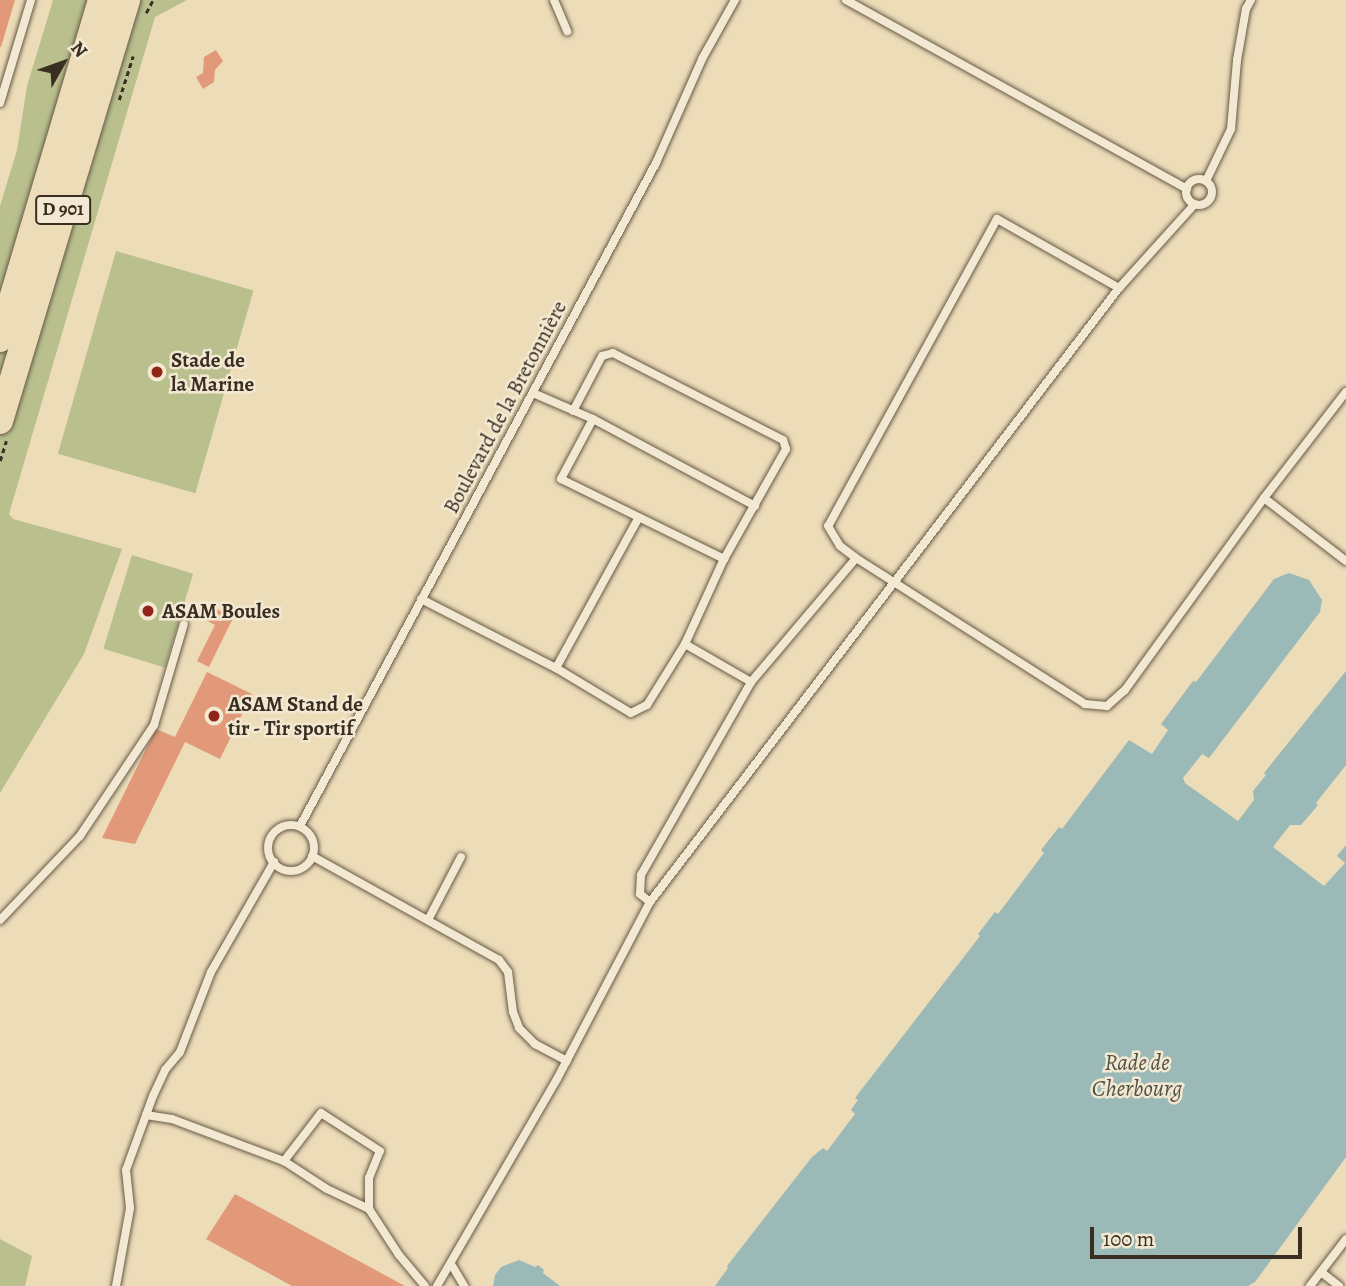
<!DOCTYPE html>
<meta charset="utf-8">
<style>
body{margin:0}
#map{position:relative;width:1346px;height:1286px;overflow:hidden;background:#eddcb8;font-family:Alegreya,serif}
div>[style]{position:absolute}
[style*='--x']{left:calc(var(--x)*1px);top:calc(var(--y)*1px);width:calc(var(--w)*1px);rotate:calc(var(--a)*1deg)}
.green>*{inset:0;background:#b9c08e;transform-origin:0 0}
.water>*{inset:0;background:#9bb9b7}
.building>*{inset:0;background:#e19979}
.path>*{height:2.5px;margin-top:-1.25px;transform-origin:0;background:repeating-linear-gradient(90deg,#3a2e22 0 5px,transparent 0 8.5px)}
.roads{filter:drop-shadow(0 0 2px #675a48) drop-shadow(0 0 2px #675a48)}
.service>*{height:8px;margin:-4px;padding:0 4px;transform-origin:4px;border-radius:4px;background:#f3e8d1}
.service>.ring{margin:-4px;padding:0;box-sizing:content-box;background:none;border:8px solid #f3e8d1;border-radius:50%}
.primary>*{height:26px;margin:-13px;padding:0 13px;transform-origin:13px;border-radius:13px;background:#eddcb8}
.dots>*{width:19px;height:19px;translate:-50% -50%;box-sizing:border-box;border:4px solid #f3e8d1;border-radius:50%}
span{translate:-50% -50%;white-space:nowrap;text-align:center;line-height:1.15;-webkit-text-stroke:5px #f3e8d1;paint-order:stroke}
.shield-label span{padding:2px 5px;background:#f3e8d1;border:2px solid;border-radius:5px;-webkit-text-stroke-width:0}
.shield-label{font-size:19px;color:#3a2e22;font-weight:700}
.poi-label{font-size:21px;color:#3a2e22;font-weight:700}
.left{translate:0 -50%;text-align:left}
.street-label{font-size:21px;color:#3a2e22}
.water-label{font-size:23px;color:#525147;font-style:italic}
.north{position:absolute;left:28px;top:28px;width:70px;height:70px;-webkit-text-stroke:5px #f3e8d1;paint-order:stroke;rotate:50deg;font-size:19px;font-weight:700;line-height:28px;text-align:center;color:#3a2e22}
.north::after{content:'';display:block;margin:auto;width:24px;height:32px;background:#3a2e22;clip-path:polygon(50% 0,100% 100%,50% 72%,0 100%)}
.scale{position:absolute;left:1090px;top:1227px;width:212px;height:32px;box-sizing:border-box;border:4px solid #3a2e22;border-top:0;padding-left:9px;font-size:21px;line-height:24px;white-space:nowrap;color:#3a2e22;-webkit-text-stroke:5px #f3e8d1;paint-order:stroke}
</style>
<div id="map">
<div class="green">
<i style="clip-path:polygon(53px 0,187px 0,155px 17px,9px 514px,13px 519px,122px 549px,84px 654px,0 793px,0 206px,17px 150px,27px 86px)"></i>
<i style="left:116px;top:251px;width:143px;height:211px;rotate:16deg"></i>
<i style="left:132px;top:555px;width:64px;height:98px;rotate:17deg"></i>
<i style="clip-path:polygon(0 1239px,32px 1256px,25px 1286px,0 1286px)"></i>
</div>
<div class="water">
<i style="clip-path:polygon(1289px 573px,1309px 580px,1322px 600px,1320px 612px,1209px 758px,1202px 754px,1183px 778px,1185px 783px,1238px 821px,1254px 800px,1253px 791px,1266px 775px,1264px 773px,1346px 671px,1346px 765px,1316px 803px,1318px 805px,1314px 810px,1301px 825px,1290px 825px,1273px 847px,1324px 886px,1345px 863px,1337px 856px,1346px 845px,1346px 1157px,1255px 1282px,1248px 1286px,715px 1286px,728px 1268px,727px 1266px,812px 1157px,823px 1148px,827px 1151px,855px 1114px,851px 1110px,858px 1100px,855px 1098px,980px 936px,978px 934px,995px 912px,998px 914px,1044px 853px,1041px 850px,1059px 827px,1062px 829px,1129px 740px,1152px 754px,1168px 730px,1161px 724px,1193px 681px,1196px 682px,1274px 579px)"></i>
<i style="clip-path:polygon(519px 1260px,535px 1267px,538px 1265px,544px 1270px,543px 1273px,560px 1286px,493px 1286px,495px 1275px,501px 1267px)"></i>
</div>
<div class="building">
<i style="clip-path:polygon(0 0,15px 0,1px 47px,0 47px)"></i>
<i style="clip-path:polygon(216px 50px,223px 61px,215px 70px,214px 82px,203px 89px,196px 77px,203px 73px,204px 57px)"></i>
<i style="clip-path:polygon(203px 602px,233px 618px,209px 667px,197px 661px,215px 625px,197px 615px)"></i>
<i style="clip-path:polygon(207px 672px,252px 694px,220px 759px,185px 742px,135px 844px,102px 838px,156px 729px,175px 737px)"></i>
<i style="clip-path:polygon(235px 1194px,405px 1286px,292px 1286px,206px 1239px)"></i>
</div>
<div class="path">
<i style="--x:146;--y:13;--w:15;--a:-62"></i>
<i style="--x:119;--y:100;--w:46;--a:-72.3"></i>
<i style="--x:0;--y:461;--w:21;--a:-73"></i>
</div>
<div class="roads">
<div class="service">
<i style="--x:554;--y:0;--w:34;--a:67"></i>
<i style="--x:846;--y:0;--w:390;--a:29"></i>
<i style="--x:0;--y:103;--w:108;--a:-73.2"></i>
<i class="ring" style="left:1186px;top:179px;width:18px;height:18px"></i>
<i style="--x:1206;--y:181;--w:58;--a:-64.3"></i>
<i style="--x:1231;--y:129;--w:69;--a:-85"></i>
<i style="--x:1237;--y:60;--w:52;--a:-80"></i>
<i style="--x:1246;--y:9;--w:10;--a:-61"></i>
<i style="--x:1119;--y:288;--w:140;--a:-150.5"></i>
<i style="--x:997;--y:219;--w:350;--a:118.8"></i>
<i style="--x:828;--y:526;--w:23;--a:59"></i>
<i style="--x:840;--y:546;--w:20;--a:37"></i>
<i style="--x:856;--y:558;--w:272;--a:32.5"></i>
<i style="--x:1085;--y:704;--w:22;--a:5"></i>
<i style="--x:1107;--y:706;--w:24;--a:-42"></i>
<i style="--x:1125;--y:690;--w:237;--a:-54.1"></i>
<i style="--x:1264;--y:498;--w:134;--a:-52.3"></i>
<i style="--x:533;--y:393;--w:65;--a:23.4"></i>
<i style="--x:593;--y:419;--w:184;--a:28.2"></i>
<i style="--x:593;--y:419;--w:68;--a:118.1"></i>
<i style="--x:561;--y:479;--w:182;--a:26.1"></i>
<i style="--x:1264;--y:498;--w:103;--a:37.5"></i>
<i style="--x:421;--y:599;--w:152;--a:27.1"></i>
<i style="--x:556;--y:668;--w:87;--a:31"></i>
<i style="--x:631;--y:713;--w:18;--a:-27"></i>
<i style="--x:647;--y:705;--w:72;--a:-58.1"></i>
<i style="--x:685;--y:644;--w:94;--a:-65.4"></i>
<i style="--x:724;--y:559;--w:126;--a:-60.6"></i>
<i style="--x:786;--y:449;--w:9;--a:-108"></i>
<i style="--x:783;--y:440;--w:191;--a:-152.9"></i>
<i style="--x:613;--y:353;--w:11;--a:165"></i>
<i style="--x:602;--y:356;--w:62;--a:117.8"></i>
<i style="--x:685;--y:644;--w:76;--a:29.9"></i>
<i style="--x:556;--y:668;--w:170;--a:-61.2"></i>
<i class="ring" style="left:268px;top:825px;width:38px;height:38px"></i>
<i style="--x:300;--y:826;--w:753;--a:-61.77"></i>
<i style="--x:656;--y:163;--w:114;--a:-66.1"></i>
<i style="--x:702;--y:59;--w:68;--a:-60.8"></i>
<i style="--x:312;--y:856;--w:214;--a:29.1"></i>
<i style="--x:499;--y:960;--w:15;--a:53"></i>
<i style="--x:508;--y:972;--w:40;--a:82.9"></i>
<i style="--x:513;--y:1012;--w:17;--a:69"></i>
<i style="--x:519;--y:1028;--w:23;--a:45"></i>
<i style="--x:535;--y:1044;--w:36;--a:28"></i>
<i style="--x:650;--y:902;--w:13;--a:-141"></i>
<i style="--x:640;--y:894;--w:19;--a:-87"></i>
<i style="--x:641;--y:875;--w:222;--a:-60.3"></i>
<i style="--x:751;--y:682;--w:162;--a:-49.7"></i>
<i style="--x:0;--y:920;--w:116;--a:-46.4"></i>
<i style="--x:80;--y:836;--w:133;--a:-56.3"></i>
<i style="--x:154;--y:725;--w:105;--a:-73.5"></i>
<i style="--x:428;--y:920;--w:71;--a:-62.4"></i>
<i style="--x:146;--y:1115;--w:26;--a:9"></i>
<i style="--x:172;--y:1119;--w:120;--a:20.6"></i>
<i style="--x:369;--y:1209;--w:31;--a:-90"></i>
<i style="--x:369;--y:1178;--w:29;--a:-68"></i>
<i style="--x:380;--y:1151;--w:70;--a:-147.2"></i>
<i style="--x:321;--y:1113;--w:61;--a:127.6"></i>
<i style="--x:284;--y:1161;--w:51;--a:33.1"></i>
<i style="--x:327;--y:1189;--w:47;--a:25.5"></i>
<i style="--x:369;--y:1209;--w:55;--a:56.9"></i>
<i style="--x:399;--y:1255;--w:40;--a:50"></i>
<i style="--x:451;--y:1264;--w:26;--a:59"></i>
<i style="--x:1321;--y:1272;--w:23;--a:38"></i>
<i style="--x:116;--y:1286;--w:79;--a:-79.8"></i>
<i style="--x:130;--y:1208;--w:38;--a:-96"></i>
<i style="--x:126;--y:1170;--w:79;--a:-70"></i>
<i style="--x:153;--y:1096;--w:29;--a:-65"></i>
<i style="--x:165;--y:1070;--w:23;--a:-50"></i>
<i style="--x:180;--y:1052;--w:86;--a:-68.8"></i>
<i style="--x:211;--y:972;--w:127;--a:-60.2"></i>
<i style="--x:437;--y:1286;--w:239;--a:-59.9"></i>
<i style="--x:557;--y:1079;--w:200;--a:-62.3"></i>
<i style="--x:650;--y:902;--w:773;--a:-52.63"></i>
<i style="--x:1119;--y:288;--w:113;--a:-47.9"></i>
<i style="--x:1310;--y:1286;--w:59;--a:-52.5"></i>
</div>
<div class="primary">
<i style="--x:0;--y:339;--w:354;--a:-73.4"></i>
<i style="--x:0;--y:421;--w:440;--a:-73.2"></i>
</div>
</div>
<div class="dots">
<i style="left:157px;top:372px;background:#8f2418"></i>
<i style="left:148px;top:611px;background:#8f2418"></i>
<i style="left:214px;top:716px;background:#8f2418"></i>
</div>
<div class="shield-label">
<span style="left:63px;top:210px">D 901</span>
</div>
<div class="poi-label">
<span class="left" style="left:171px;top:372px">Stade de<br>la Marine</span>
<span class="left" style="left:162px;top:611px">ASAM Boules</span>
<span class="left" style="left:228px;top:716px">ASAM Stand de<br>tir - Tir sportif</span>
</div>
<div class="street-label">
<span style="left:505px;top:407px;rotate:-62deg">Boulevard de la Bretonnière</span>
</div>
<div class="water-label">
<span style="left:1137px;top:1076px">Rade de<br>Cherbourg</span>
</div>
<div class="north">N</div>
<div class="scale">100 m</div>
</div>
